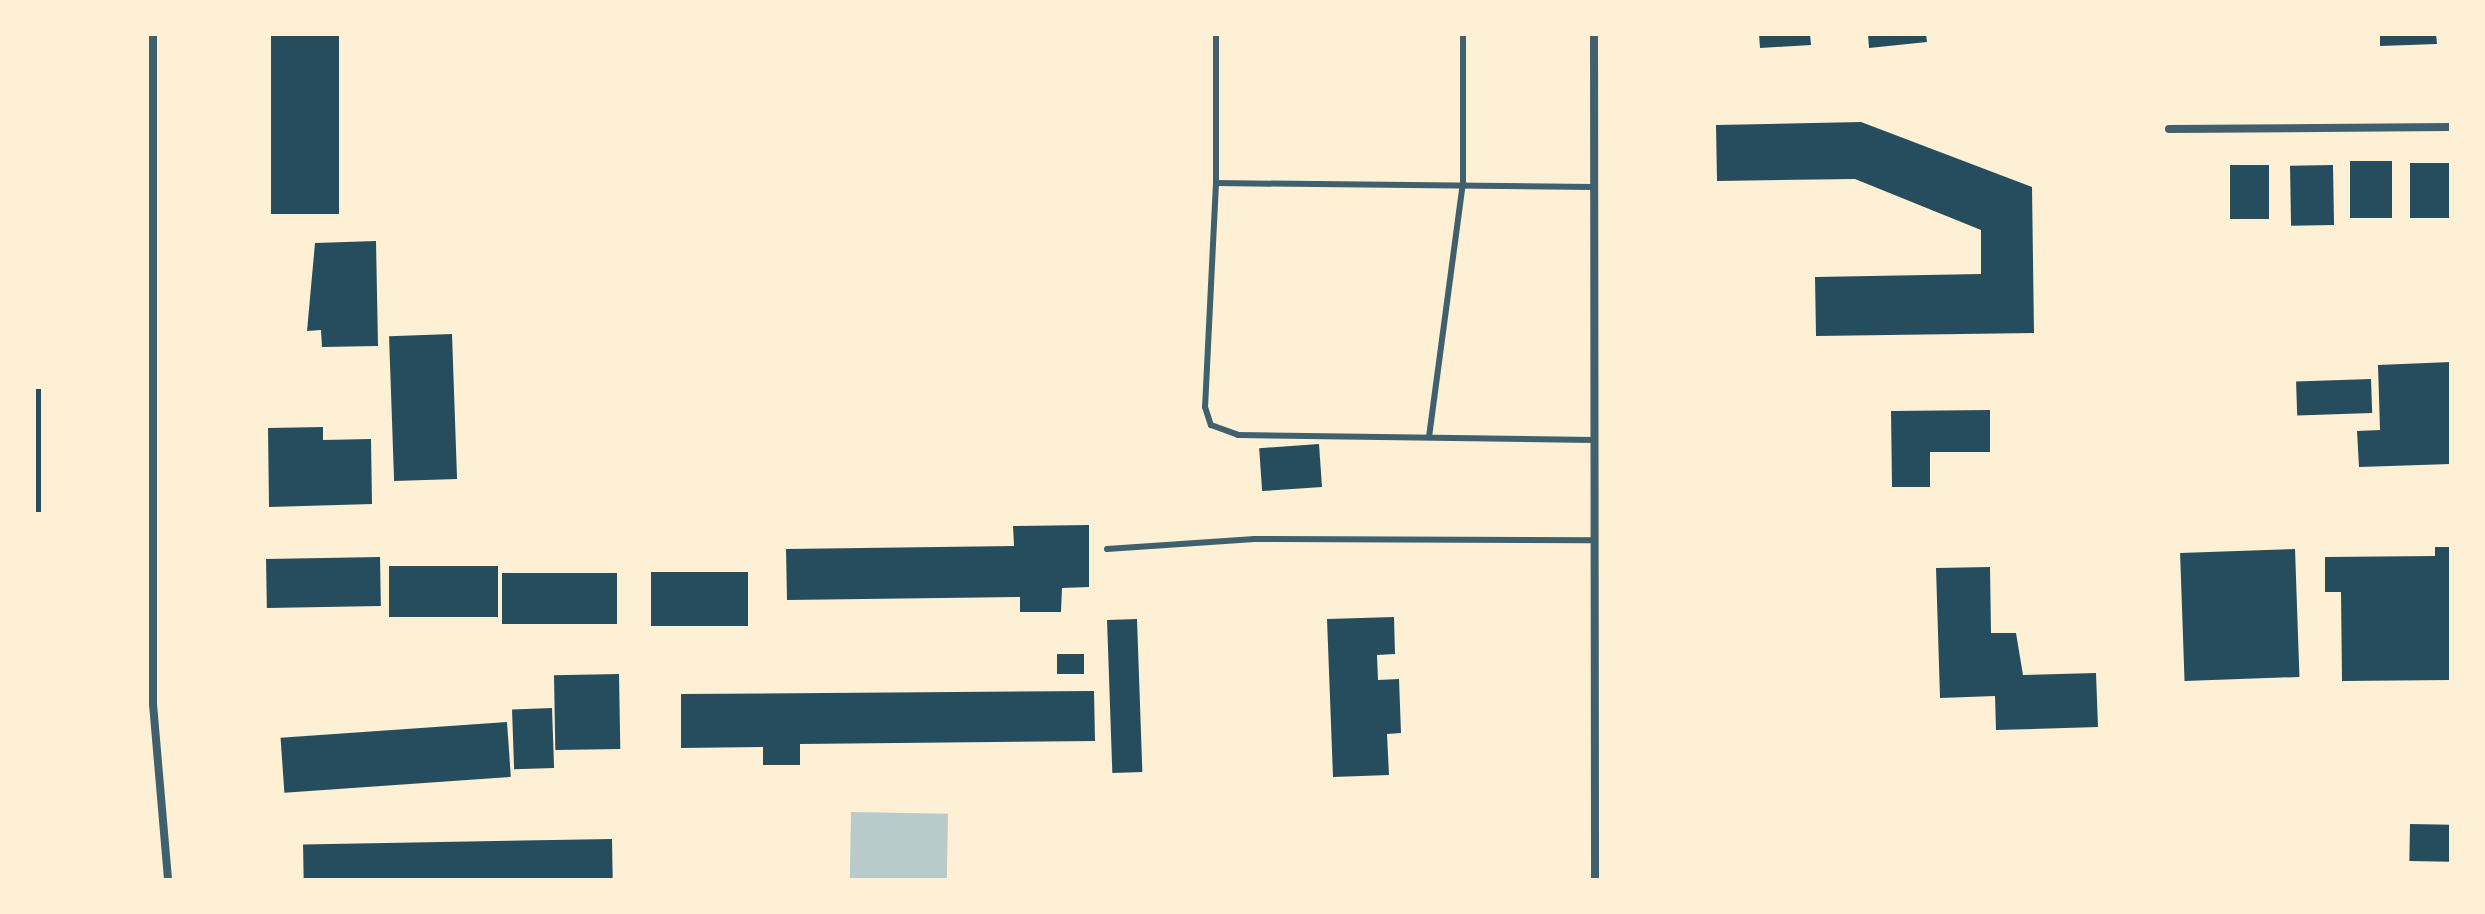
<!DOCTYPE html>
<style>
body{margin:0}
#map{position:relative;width:2485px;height:914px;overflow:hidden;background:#fdf0d5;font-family:"Sofia Sans Condensed",sans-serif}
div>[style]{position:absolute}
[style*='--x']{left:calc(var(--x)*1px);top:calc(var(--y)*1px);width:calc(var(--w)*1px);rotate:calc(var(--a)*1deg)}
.green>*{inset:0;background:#b9caca;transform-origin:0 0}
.building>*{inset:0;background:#264d5e;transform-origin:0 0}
.service>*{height:6px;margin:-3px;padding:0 3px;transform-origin:3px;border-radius:3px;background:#3f606c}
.minor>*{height:8px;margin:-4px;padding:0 4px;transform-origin:4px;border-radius:4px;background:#3f606c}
span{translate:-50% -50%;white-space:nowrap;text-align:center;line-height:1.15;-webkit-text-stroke:7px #fdf0d5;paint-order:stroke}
.frame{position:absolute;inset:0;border:36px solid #fdf0d5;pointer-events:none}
</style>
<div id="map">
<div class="green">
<i style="left:851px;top:812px;width:97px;height:68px;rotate:1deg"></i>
</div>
<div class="building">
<i style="left:271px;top:34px;width:68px;height:180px"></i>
<i style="clip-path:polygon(1759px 34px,1810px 34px,1811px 45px,1760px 48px)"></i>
<i style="clip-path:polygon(1868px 34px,1926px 34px,1927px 42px,1869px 48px)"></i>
<i style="clip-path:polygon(2380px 34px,2436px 34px,2437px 44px,2380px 46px)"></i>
<i style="clip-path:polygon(1861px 122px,2032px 187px,2034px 333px,1816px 336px,1815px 277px,1981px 274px,1981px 230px,1855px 179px,1717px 181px,1716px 125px)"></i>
<i style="left:2350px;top:161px;width:42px;height:57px"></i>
<i style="left:2451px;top:163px;width:55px;height:41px;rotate:90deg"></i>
<i style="left:2230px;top:165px;width:39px;height:54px"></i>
<i style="left:2333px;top:165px;width:60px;height:43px;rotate:89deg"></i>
<i style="clip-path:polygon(376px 241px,378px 346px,322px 347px,321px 330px,307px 331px,315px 243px)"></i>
<i style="left:452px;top:334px;width:145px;height:63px;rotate:88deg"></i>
<i style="clip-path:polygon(2451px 362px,2451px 464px,2359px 467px,2357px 431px,2380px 430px,2378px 365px)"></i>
<i style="left:2371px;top:379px;width:34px;height:75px;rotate:88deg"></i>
<i style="left:34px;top:389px;width:7px;height:123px"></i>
<i style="clip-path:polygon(1990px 410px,1990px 452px,1930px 452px,1930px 487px,1892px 487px,1891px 411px)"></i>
<i style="clip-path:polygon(323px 427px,323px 440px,371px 439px,372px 504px,269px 507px,268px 428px)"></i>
<i style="left:1319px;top:444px;width:43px;height:60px;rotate:86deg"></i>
<i style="clip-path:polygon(1089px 525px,1089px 587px,1062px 588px,1061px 612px,1020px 612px,1020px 597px,787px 600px,786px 549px,1014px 546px,1013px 526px)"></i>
<i style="clip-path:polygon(2435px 547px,2451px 547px,2451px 680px,2342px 681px,2341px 592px,2325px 592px,2325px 557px,2435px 556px)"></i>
<i style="left:2295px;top:549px;width:128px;height:115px;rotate:88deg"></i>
<i style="left:380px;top:557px;width:49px;height:114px;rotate:89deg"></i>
<i style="left:389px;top:566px;width:109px;height:51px"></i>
<i style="clip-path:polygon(1990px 567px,1991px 633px,2016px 633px,2023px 675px,2096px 673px,2098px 727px,1996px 730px,1995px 696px,1940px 698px,1936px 568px)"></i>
<i style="left:748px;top:572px;width:54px;height:97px;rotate:90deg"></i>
<i style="left:502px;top:573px;width:115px;height:51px"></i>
<i style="clip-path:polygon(1394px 617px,1395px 654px,1377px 655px,1378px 680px,1399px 679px,1401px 733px,1387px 734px,1389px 775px,1333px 777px,1327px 619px)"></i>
<i style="left:1137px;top:619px;width:153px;height:30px;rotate:88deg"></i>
<i style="left:1057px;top:654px;width:27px;height:20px"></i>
<i style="left:619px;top:674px;width:75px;height:65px;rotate:89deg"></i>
<i style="clip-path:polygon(1094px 691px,1095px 741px,800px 744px,800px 765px,763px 765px,763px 747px,681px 748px,681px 694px)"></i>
<i style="left:552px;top:708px;width:60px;height:40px;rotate:88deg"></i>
<i style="left:507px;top:722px;width:55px;height:227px;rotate:86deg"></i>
<i style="left:2410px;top:824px;width:41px;height:37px;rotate:1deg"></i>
<i style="left:612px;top:839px;width:41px;height:309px;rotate:89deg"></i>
</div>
<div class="service">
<i style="--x:1216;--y:183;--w:149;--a:-90"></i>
<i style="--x:1593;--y:187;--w:377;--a:-179.4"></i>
<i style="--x:1216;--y:183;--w:224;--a:92.8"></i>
<i style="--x:1205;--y:407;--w:19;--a:72"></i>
<i style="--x:1211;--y:425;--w:29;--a:20"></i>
<i style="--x:1238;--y:435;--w:355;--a:0.8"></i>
<i style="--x:1429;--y:437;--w:257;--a:-82.4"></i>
<i style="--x:1463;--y:182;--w:148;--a:-90"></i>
<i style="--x:1107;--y:549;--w:148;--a:-3.9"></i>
<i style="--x:1255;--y:539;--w:339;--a:0.2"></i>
</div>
<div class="minor">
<i style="--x:153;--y:34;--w:670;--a:90"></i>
<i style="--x:153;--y:704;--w:177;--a:85.1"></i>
<i style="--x:1594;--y:34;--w:846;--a:89.93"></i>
<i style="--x:2169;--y:129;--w:282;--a:-0.4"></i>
</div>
<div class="frame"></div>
</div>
